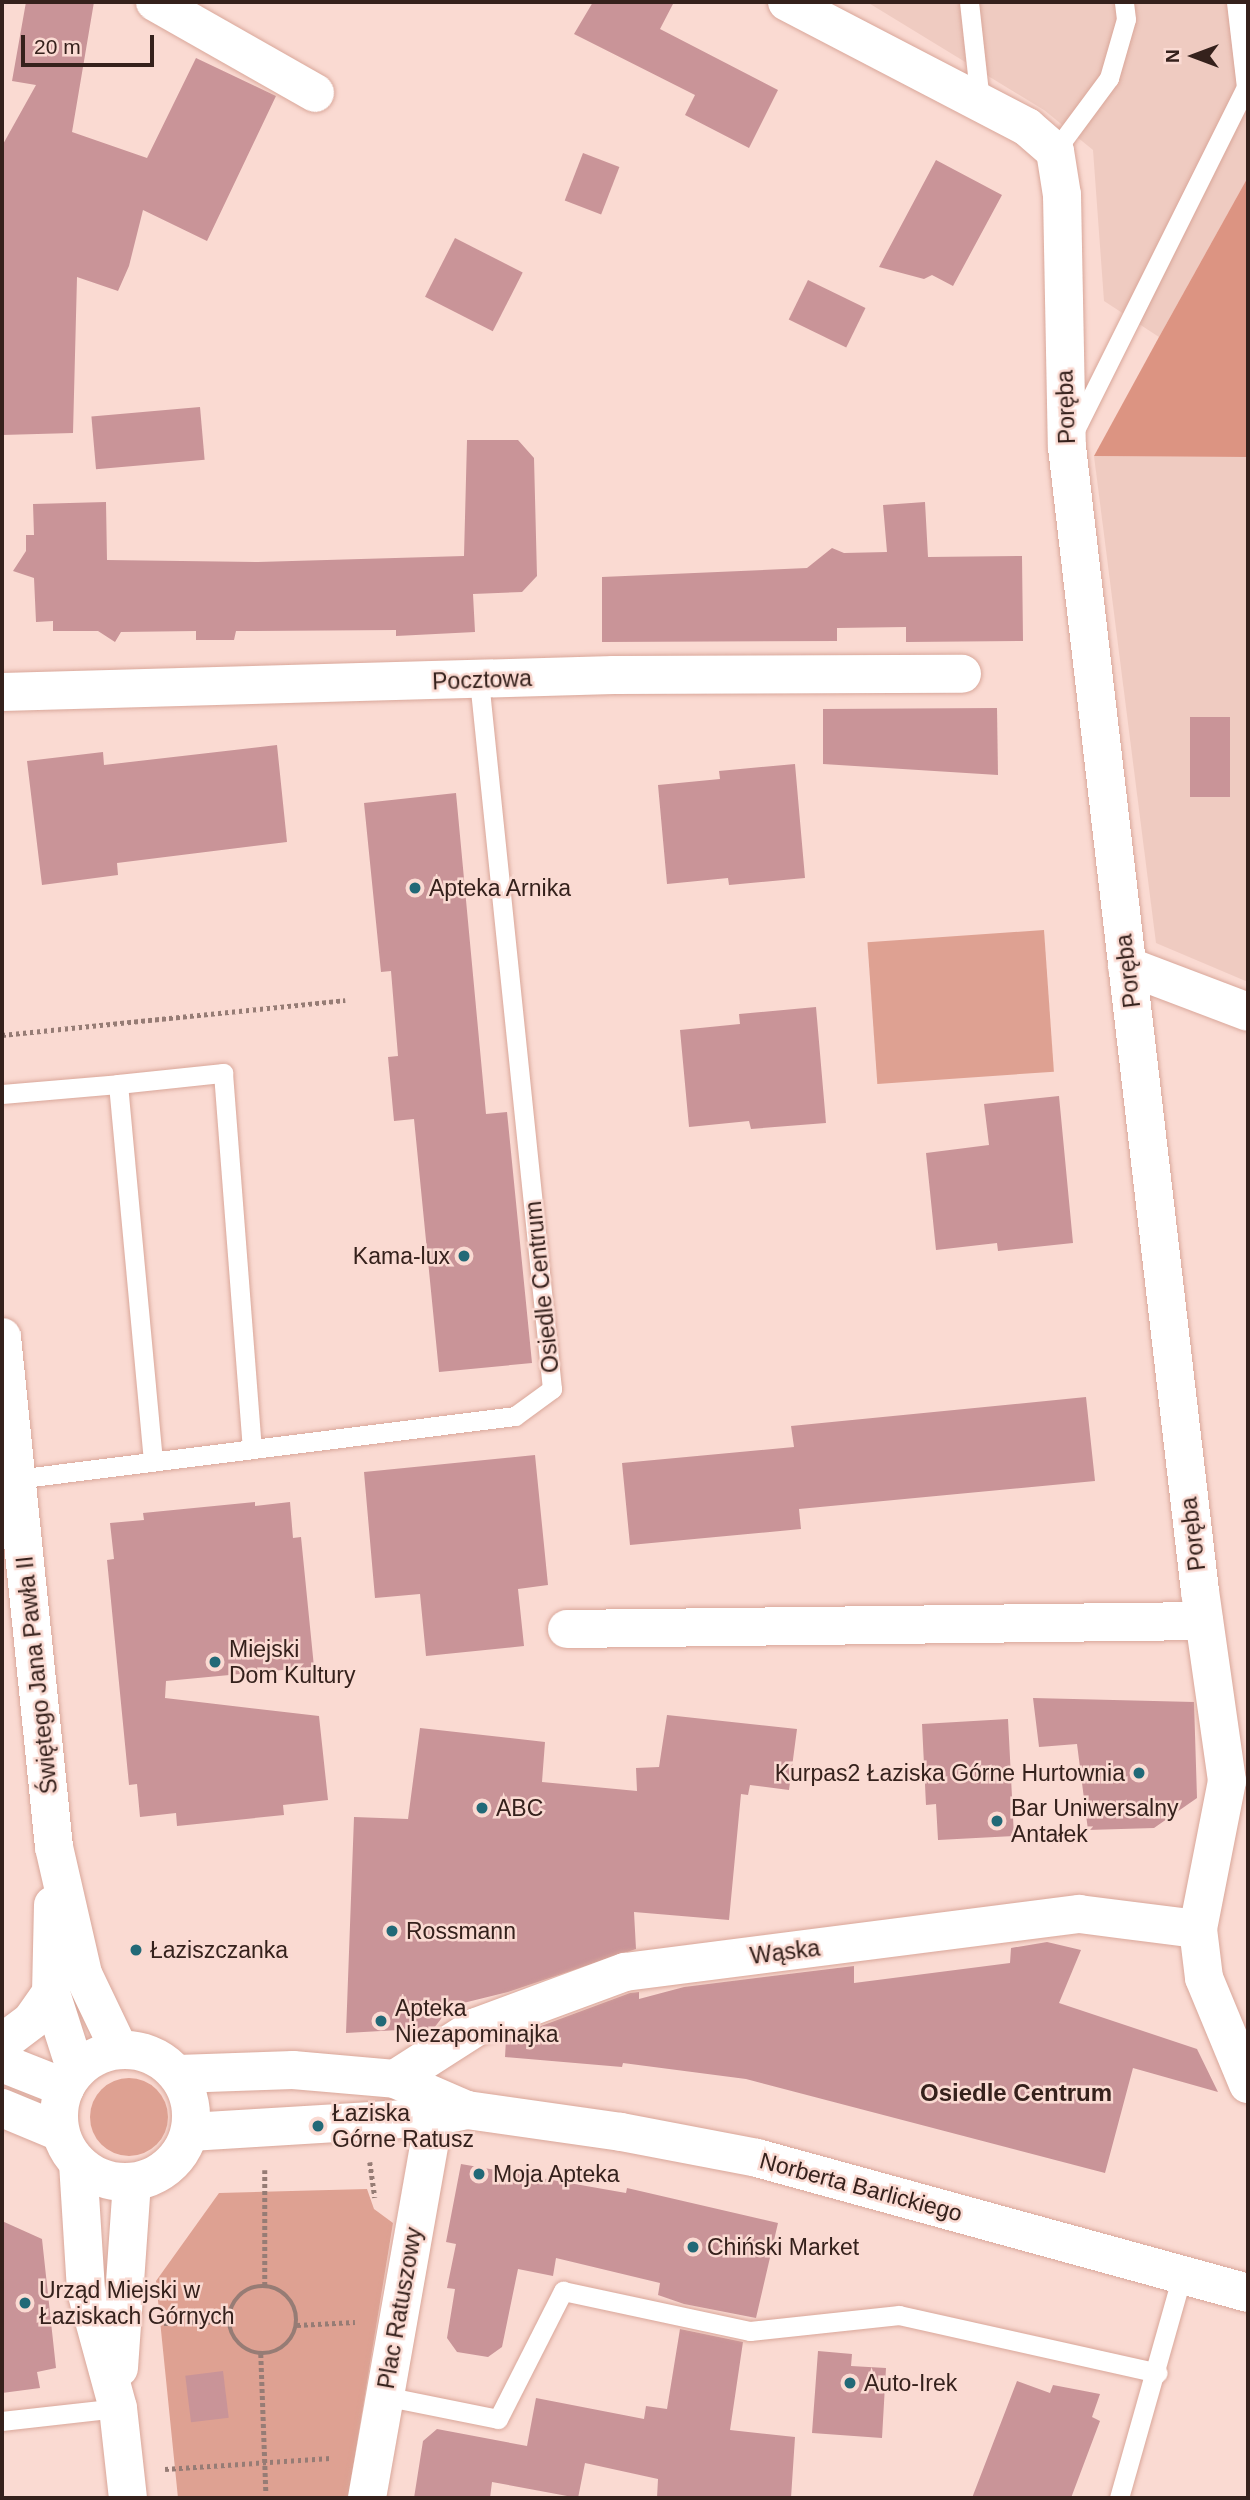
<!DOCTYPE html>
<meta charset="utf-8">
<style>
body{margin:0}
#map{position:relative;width:1250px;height:2500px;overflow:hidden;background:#fadad2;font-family:Helvetica,sans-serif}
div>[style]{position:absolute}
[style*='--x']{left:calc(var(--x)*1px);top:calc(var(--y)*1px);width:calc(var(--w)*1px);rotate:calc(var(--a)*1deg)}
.built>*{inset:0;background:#efcbc1}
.green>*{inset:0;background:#dea192;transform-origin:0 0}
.round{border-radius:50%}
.forest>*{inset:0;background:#dc9482}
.building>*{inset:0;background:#c99498;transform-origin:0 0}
.path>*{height:4.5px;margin-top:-2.25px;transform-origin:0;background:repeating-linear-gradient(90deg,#967c75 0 3.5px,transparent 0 7px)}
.path>.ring{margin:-2.25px;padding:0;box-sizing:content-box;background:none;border:4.5px solid #967c75;border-radius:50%}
.roads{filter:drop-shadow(0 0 2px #d9a79a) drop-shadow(0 0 2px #d9a79a)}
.service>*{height:19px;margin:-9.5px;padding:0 9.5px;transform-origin:9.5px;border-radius:9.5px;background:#fff}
.minor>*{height:38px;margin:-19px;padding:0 19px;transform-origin:19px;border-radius:19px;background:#fff}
.tertiary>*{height:38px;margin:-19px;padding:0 19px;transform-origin:19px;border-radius:19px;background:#fff}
.tertiary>.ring{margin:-19px;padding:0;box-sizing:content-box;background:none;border:38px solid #fff;border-radius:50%}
.dots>*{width:19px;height:19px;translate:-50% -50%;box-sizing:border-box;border:4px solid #fadad2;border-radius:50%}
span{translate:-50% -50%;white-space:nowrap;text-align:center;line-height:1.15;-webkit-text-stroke:5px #fadad2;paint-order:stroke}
.street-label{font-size:23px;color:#35211c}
.poi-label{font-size:23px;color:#35211c}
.left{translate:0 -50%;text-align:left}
.right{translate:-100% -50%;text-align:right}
.neighbourhood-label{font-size:24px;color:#35211c;font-weight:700}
.frame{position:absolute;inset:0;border:4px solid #35211c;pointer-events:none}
.north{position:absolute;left:1159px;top:21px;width:70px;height:70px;-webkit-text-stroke:5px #fadad2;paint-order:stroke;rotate:270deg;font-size:19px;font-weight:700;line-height:28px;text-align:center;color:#35211c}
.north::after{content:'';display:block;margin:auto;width:24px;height:32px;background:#35211c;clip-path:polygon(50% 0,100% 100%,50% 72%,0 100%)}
.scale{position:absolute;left:21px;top:35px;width:133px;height:32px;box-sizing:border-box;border:4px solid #35211c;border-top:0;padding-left:9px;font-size:21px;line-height:24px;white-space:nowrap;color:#35211c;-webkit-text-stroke:5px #fadad2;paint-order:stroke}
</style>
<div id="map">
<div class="built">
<i style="clip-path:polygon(867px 2px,1248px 2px,1248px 177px,1159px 337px,1104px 301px,1093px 150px,1044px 110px)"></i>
<i style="clip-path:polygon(1094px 456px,1248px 457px,1248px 982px,1156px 943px)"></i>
</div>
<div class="green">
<i style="left:1044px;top:930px;width:142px;height:177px;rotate:86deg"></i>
<i class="round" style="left:90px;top:2078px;width:78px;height:78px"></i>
<i style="clip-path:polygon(367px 2189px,374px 2209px,393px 2223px,348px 2498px,178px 2498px,156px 2281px,219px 2193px)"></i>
</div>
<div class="forest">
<i style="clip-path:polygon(1248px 177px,1248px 457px,1094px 456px,1159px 337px)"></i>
</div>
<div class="building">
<i style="clip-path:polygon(26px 2px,94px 2px,72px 132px,147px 158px,196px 58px,276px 96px,207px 241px,143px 210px,129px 266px,118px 291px,77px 277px,73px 433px,2px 435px,2px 146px,36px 85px,12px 81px)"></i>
<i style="clip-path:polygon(593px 2px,674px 2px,660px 29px,778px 90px,749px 148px,685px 115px,695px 95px,574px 34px)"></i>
<i style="left:583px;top:153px;width:39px;height:51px;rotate:21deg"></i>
<i style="clip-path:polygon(936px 160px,1002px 195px,953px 286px,932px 275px,924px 279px,879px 267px)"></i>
<i style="left:455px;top:238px;width:76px;height:66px;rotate:27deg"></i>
<i style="left:808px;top:280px;width:64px;height:44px;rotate:26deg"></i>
<i style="left:200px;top:407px;width:53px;height:109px;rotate:85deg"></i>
<i style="clip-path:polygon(467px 440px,518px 440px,534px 458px,537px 576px,522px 592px,473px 594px,475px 632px,396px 636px,396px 630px,236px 631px,234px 640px,196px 640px,196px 631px,121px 632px,115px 642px,98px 631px,53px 631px,53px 621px,36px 622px,34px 578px,13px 571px,26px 551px,26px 535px,34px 535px,33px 504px,106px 502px,107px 560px,258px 562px,464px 556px)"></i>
<i style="clip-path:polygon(925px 502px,928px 557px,1022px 556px,1023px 641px,906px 642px,906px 627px,837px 628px,837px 641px,602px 642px,602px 577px,807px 568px,832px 548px,844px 553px,887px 552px,883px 505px)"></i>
<i style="clip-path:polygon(997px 708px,998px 775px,823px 764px,823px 709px)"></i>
<i style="left:1230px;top:717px;width:80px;height:40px;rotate:90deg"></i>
<i style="clip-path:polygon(277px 745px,287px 842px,117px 863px,118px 875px,42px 885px,27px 761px,103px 752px,104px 765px)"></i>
<i style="clip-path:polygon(795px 764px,805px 878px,729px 885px,728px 878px,667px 884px,658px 785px,720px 779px,719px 771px)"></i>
<i style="clip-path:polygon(456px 793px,486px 1114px,507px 1112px,532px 1363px,439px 1372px,414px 1119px,394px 1121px,388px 1057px,398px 1056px,391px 971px,381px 972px,364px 803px)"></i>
<i style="clip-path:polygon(816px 1007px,826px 1123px,751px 1129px,749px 1121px,689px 1127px,680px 1030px,740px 1024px,739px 1014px)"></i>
<i style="clip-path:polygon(1059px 1096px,1073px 1243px,998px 1251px,997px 1243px,936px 1250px,926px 1153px,989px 1145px,984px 1104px)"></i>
<i style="clip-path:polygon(1086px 1397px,1095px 1481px,799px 1509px,801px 1529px,630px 1545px,622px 1463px,794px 1447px,791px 1426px)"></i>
<i style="clip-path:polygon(535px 1455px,548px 1585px,518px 1589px,524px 1646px,426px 1656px,420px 1594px,375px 1598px,364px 1472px)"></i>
<i style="clip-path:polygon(255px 1502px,255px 1506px,290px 1502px,293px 1538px,301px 1537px,314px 1667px,166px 1681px,165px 1698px,319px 1716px,328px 1800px,283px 1805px,284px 1815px,177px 1826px,176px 1813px,140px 1817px,137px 1784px,129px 1785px,107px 1560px,114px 1559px,110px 1523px,144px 1520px,143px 1513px)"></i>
<i style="clip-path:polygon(1033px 1698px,1194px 1702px,1197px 1798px,1154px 1828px,1088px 1830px,1077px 1744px,1039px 1747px)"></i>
<i style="clip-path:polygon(667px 1715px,797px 1729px,789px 1790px,750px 1785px,748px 1795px,741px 1794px,729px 1920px,634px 1912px,636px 1949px,508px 1992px,451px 2006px,434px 2028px,346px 2033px,354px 1817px,408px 1819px,420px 1728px,545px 1742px,542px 1782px,637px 1791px,636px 1768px,659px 1767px)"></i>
<i style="clip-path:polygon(1008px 1719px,1014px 1836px,938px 1840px,936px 1804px,926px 1805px,922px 1724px)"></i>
<i style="clip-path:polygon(1047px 1942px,1081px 1950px,1059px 2003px,1197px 2049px,1218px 2092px,1133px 2068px,1105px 2173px,746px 2079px,623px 2063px,622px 2067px,505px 2057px,506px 2039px,630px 1993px,639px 1992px,639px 1999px,684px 1987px,854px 1966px,854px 1983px,1010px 1963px,1011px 1948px)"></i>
<i style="clip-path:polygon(461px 2164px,626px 2193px,627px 2188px,778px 2223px,756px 2318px,684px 2304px,658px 2295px,660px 2283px,556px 2258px,553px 2276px,518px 2269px,502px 2347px,488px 2357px,457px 2352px,447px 2338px,455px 2289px,447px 2288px,456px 2244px,446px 2242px)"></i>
<i style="clip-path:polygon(2px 2221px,42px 2239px,56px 2368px,37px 2372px,40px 2388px,2px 2393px)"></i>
<i style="clip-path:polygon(680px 2329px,743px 2342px,730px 2430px,795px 2437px,791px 2498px,657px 2498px,658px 2479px,585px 2463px,578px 2498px,492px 2482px,490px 2498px,414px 2498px,423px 2441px,437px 2429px,527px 2446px,536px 2398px,644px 2419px,646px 2406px,667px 2409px)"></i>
<i style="clip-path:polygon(818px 2351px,852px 2354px,851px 2366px,886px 2368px,882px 2438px,812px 2433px)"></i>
<i style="left:223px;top:2371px;width:47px;height:38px;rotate:83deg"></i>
<i style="clip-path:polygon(1017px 2381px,1050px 2393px,1053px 2385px,1100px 2394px,1092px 2417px,1100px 2421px,1071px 2498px,972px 2498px)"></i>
</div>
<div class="path">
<i style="--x:2;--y:1035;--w:345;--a:-5.8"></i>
<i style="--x:370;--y:2162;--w:36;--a:82"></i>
<i style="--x:265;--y:2170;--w:115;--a:90"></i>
<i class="ring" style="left:229px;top:2286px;width:63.5px;height:63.5px"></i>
<i style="--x:164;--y:2323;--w:65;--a:-1.8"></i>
<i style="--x:297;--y:2325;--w:58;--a:-3"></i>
<i style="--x:261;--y:2354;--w:139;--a:87.9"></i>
<i style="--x:165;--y:2469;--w:166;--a:-3.8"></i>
</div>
<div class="roads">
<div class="service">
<i style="--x:969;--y:2;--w:101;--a:83.7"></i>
<i style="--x:1236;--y:2;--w:86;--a:83.3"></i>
<i style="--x:1055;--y:151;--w:91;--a:-53.5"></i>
<i style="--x:1109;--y:78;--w:61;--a:-73.9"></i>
<i style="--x:1126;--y:19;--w:17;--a:-97"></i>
<i style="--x:1075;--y:430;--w:388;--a:-63.5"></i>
<i style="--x:118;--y:1084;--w:106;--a:-6"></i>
<i style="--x:223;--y:1073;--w:375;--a:85.6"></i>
<i style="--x:2;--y:1094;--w:116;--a:-4.9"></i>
<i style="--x:118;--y:1084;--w:376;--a:84.7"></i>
<i style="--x:16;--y:1479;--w:503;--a:-7.2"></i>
<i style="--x:515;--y:1416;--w:46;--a:-36.1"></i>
<i style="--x:552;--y:1389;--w:713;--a:-95.88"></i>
<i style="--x:384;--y:2396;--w:116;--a:11.4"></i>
<i style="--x:498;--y:2419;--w:144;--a:-63.1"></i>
<i style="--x:563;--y:2291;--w:191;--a:12.1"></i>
<i style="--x:750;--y:2331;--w:150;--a:-6.1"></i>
<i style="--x:899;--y:2315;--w:265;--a:12.6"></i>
<i style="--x:2;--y:2421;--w:117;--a:-6.4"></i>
<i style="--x:1119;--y:2498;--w:232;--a:-74.2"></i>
</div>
<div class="minor">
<i style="--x:155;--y:2;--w:184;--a:29.6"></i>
<i style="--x:787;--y:2;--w:271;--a:27.5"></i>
<i style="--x:1027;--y:127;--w:37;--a:41"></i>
<i style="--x:1055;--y:151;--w:45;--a:81"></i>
<i style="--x:1062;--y:195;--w:252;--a:88.9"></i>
<i style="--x:1067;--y:447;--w:1152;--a:83.37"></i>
<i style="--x:1200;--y:1591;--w:192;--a:81.9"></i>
<i style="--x:1227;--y:1781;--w:151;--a:101.1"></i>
<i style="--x:1198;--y:1929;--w:49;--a:83"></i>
<i style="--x:1204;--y:1978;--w:115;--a:67.5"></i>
<i style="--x:2;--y:692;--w:612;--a:-1.59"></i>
<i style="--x:614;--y:675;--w:348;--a:-0.2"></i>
<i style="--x:1127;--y:966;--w:129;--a:20.8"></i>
<i style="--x:567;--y:1629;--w:637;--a:-0.72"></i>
<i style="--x:395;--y:2079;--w:96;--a:-32.7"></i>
<i style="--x:476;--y:2027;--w:159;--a:-20.3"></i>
<i style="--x:625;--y:1972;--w:458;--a:-7.3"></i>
<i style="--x:1079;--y:1914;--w:120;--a:7.2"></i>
<i style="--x:367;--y:2498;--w:387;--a:-80"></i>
</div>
<div class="tertiary">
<i style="--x:2;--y:1337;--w:513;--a:84.18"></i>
<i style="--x:54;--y:1847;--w:130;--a:77.1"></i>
<i style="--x:83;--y:1974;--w:83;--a:64.4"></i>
<i style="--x:53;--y:1905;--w:88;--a:91.3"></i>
<i style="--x:51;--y:1993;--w:82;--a:72.2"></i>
<i style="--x:2;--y:2043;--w:38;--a:-37"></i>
<i style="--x:32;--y:2020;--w:33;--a:-55"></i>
<i class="ring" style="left:59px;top:2050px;width:94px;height:94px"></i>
<i style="--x:2;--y:2063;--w:68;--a:21.6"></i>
<i style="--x:178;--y:2074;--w:115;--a:-2"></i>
<i style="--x:293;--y:2070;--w:102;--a:5"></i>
<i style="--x:395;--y:2079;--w:78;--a:23.3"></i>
<i style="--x:467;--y:2110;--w:156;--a:8.1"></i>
<i style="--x:621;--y:2132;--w:138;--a:10.8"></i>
<i style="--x:757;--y:2158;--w:509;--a:15.37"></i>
<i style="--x:2;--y:2108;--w:63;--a:22.5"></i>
<i style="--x:190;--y:2132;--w:244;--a:-3.5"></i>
<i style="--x:434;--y:2117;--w:34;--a:-12"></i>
<i style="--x:78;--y:2163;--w:128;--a:86.4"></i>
<i style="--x:86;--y:2291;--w:121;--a:74.7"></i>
<i style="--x:118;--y:2408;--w:91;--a:83.7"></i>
<i style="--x:119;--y:2368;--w:186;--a:-86"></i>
</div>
</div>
<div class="dots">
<i style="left:415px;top:888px;background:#226977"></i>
<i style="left:464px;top:1256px;background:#226977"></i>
<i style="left:215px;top:1662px;background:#226977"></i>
<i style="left:1139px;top:1773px;background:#226977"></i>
<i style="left:482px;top:1808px;background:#226977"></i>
<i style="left:997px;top:1821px;background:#226977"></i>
<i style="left:392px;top:1931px;background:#226977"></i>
<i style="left:136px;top:1950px;background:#226977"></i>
<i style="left:381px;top:2021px;background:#226977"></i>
<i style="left:318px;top:2126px;background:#226977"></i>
<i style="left:479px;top:2174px;background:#226977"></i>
<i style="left:693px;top:2247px;background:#226977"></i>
<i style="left:25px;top:2303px;background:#226977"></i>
<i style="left:850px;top:2383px;background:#226977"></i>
</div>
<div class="street-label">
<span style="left:1066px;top:407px;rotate:-92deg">Poręba</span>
<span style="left:482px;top:680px;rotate:-2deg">Pocztowa</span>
<span style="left:1128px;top:971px;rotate:-97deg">Poręba</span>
<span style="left:542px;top:1287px;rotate:-96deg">Osiedle Centrum</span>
<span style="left:1193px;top:1534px;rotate:-97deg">Poręba</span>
<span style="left:37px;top:1675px;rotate:-96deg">Świętego Jana Pawła II</span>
<span style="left:785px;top:1952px;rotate:-7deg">Wąska</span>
<span style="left:861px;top:2187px;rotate:15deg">Norberta Barlickiego</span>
<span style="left:400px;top:2308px;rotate:-80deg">Plac Ratuszowy</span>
</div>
<div class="poi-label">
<span class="left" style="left:429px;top:888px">Apteka Arnika</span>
<span class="right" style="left:450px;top:1256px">Kama-lux</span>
<span class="left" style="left:229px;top:1662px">Miejski<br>Dom Kultury</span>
<span class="right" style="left:1125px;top:1773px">Kurpas2 Łaziska Górne Hurtownia</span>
<span class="left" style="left:496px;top:1808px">ABC</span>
<span class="left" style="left:1011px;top:1821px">Bar Uniwersalny<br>Antałek</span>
<span class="left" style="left:406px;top:1931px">Rossmann</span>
<span class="left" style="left:150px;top:1950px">Łaziszczanka</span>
<span class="left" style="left:395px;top:2021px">Apteka<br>Niezapominajka</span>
<span class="left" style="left:332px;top:2126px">Łaziska<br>Górne Ratusz</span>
<span class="left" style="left:493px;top:2174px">Moja Apteka</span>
<span class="left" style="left:707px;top:2247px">Chiński Market</span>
<span class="left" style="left:39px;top:2303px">Urząd Miejski w<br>Łaziskach Górnych</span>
<span class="left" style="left:864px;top:2383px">Auto-Irek</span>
</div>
<div class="neighbourhood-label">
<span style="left:1016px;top:2093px">Osiedle Centrum</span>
</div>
<div class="frame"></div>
<div class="north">N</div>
<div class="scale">20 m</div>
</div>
